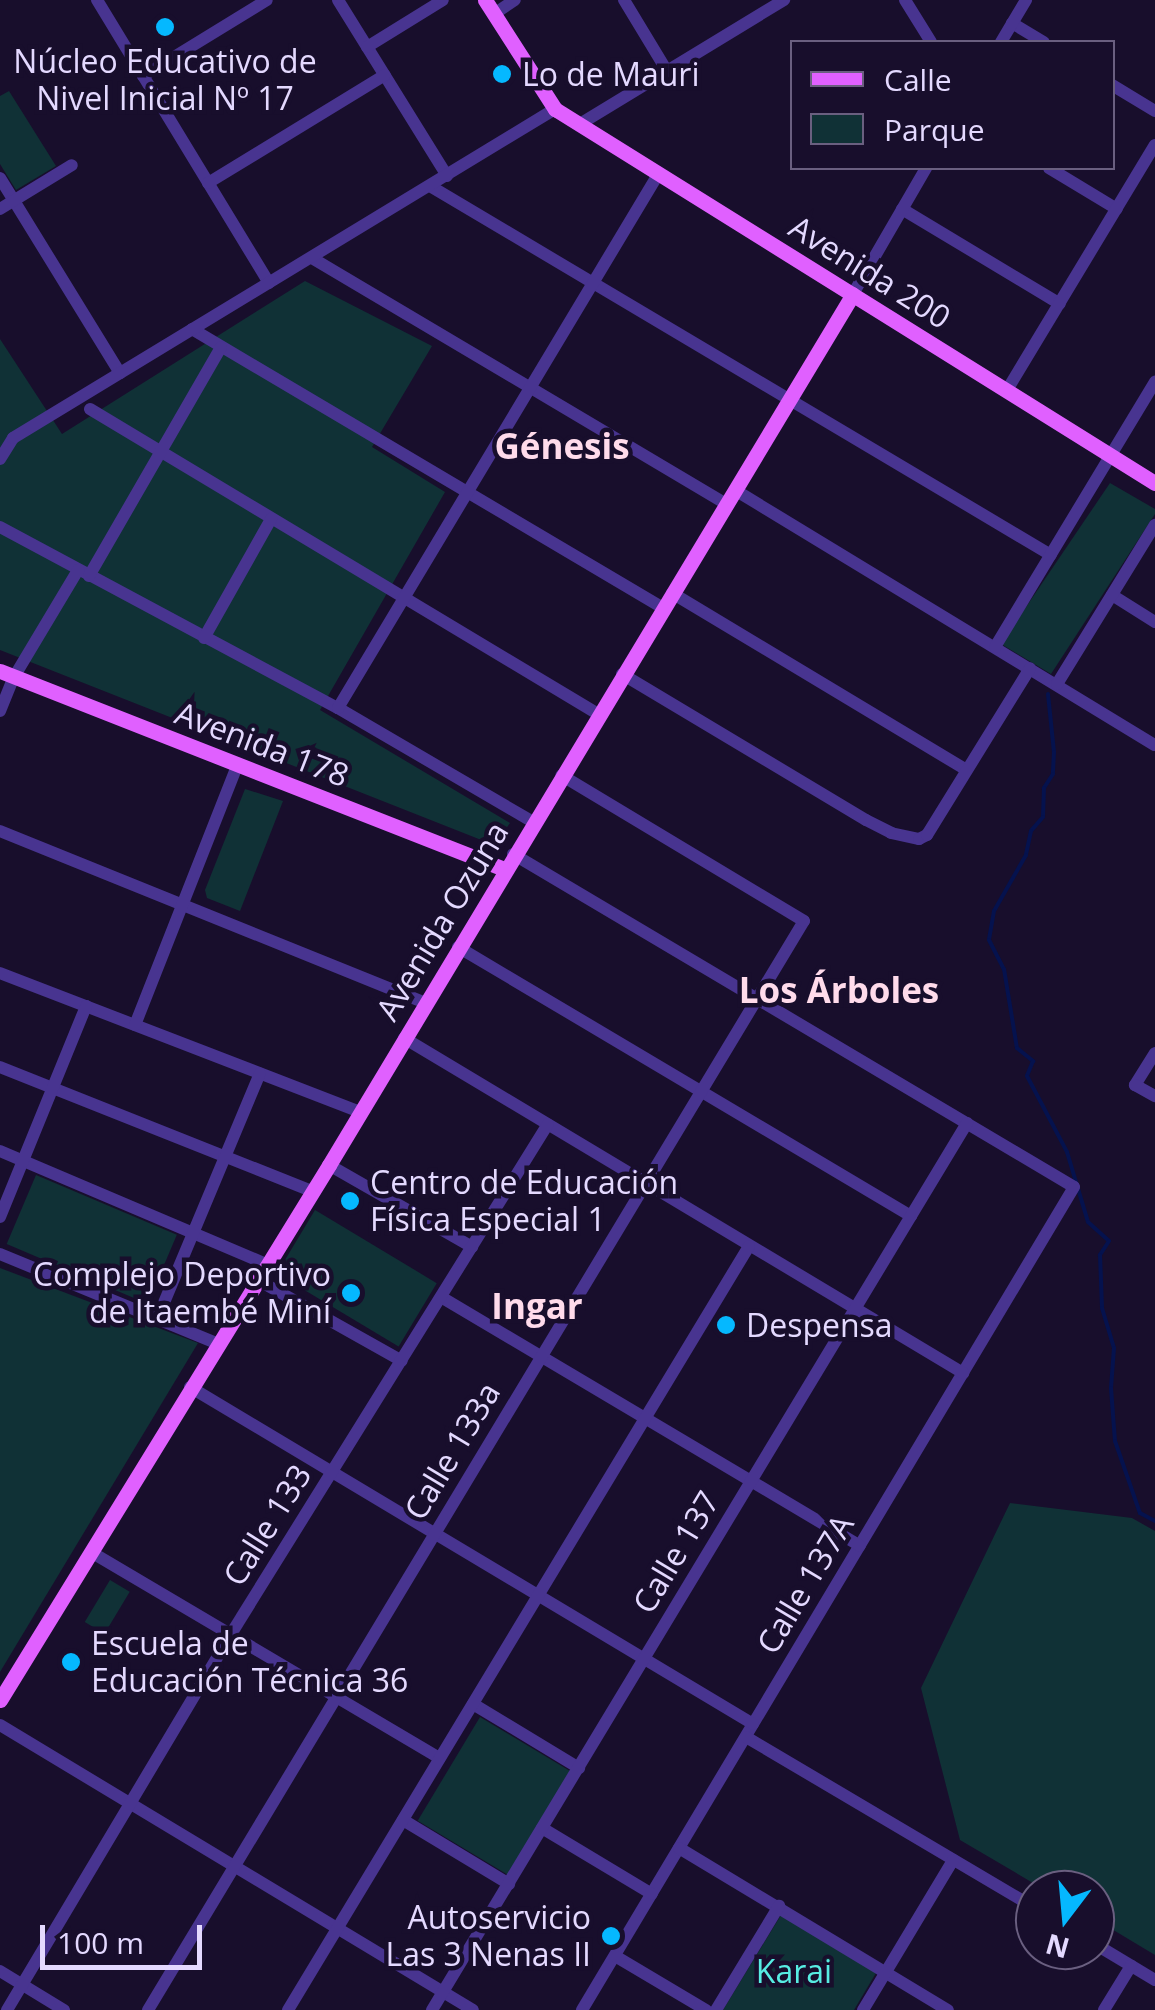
<!DOCTYPE html>
<meta charset="utf-8">
<style>
body{margin:0}
#map{position:relative;width:1155px;height:2010px;overflow:hidden;background:#180e2c;font-family:"Open Sans",sans-serif}
div>[style]{position:absolute}
[style*='--x']{left:calc(var(--x)*1px);top:calc(var(--y)*1px);width:calc(var(--w)*1px);rotate:calc(var(--a)*1deg)}
.green>*{inset:0;background:#103136;transform-origin:0 0}
.stream>*{height:4px;margin:-2px;padding:0 2px;transform-origin:2px;border-radius:2px;background:#05124e}
.minor>*{height:12px;margin:-6px;padding:0 6px;transform-origin:6px;border-radius:6px;background:#483490}
.major>*{height:15px;margin:-7.5px;padding:0 7.5px;transform-origin:7.5px;border-radius:7.5px;background:#e060ff}
.dots>*{width:28px;height:28px;translate:-50% -50%;box-sizing:border-box;border:5px solid #180e2c;border-radius:50%}
span{translate:-50% -50%;white-space:nowrap;text-align:center;line-height:1.15;-webkit-text-stroke:9px #180e2c;paint-order:stroke}
.poi-label{font-size:32px;color:#e4d9ff}
.left{translate:0 -50%;text-align:left}
.right{translate:-100% -50%;text-align:right}
.street-label{font-size:32px;color:#e4d9ff}
.park-label{font-size:32px;color:#57ede3}
.neighbourhood-label{font-size:35px;color:#ffdbeb;font-weight:700}
.legend{position:absolute;left:790px;top:40px;width:325px;height:130px;box-sizing:border-box;background:#180e2c;border:2px solid #6a5f80;margin:0;padding:12px 18px;list-style:none;font-size:30px;color:#e4d9ff}
.legend li{display:flex;align-items:center;gap:20px;height:50px}
.legend b{width:50px;border:2px solid #6a5f80}
.north{position:absolute;left:1015px;top:1870px;width:100px;height:100px;box-sizing:border-box;background:#180e2c;border:2px solid #6a5f80;border-radius:50%;rotate:196deg;font-size:28px;font-weight:700;line-height:40px;text-align:center;color:#e4d9ff}
.north::after{content:'';display:block;margin:auto;width:35px;height:45px;background:#05b8ff;clip-path:polygon(50% 0,100% 100%,50% 72%,0 100%)}
.scale{position:absolute;left:40px;top:1925px;width:162px;height:45px;box-sizing:border-box;border:5px solid #e4d9ff;border-top:0;padding-left:12px;font-size:30px;line-height:35px;white-space:nowrap;color:#e4d9ff;-webkit-text-stroke:8px #180e2c;paint-order:stroke}
</style>
<div id="map">
<div class="green">
<i style="clip-path:polygon(9px 91px,56px 166px,16px 190px,0 164px,0 96px)"></i>
<i style="clip-path:polygon(305px 281px,432px 346px,372px 447px,445px 492px,320px 710px,510px 823px,494px 845px,0 650px,0 339px,62px 434px)"></i>
<i style="clip-path:polygon(1110px 483px,1155px 509px,1155px 514px,1051px 674px,1001px 644px)"></i>
<i style="clip-path:polygon(245px 789px,283px 801px,240px 911px,207px 898px,205px 890px)"></i>
<i style="left:36px;top:1175px;width:153px;height:75px;rotate:23deg"></i>
<i style="left:315px;top:1210px;width:142px;height:74px;rotate:31deg"></i>
<i style="clip-path:polygon(0 1268px,198px 1343px,0 1672px)"></i>
<i style="clip-path:polygon(1010px 1503px,1132px 1518px,1155px 1531px,1155px 1955px,1095px 1919px,1095px 1890px,1045px 1890px,960px 1840px,921px 1688px)"></i>
<i style="left:110px;top:1580px;width:23px;height:49px;rotate:31deg"></i>
<i style="left:480px;top:1717px;width:106px;height:121px;rotate:31deg"></i>
<i style="clip-path:polygon(781px 1915px,876px 1973px,854px 2010px,723px 2010px)"></i>
</div>
<div class="stream">
<i style="--x:1048;--y:694;--w:58;--a:84.1"></i>
<i style="--x:1054;--y:752;--w:22;--a:93"></i>
<i style="--x:1053;--y:774;--w:17;--a:123"></i>
<i style="--x:1044;--y:788;--w:29;--a:92"></i>
<i style="--x:1043;--y:817;--w:18;--a:131"></i>
<i style="--x:1031;--y:831;--w:25;--a:102"></i>
<i style="--x:1026;--y:855;--w:64;--a:119.7"></i>
<i style="--x:994;--y:911;--w:29;--a:100"></i>
<i style="--x:989;--y:940;--w:33;--a:63"></i>
<i style="--x:1004;--y:969;--w:80;--a:80.7"></i>
<i style="--x:1017;--y:1048;--w:21;--a:39"></i>
<i style="--x:1033;--y:1061;--w:16;--a:112"></i>
<i style="--x:1027;--y:1076;--w:86;--a:62.2"></i>
<i style="--x:1067;--y:1152;--w:73;--a:73.3"></i>
<i style="--x:1088;--y:1222;--w:28;--a:42"></i>
<i style="--x:1109;--y:1241;--w:17;--a:123"></i>
<i style="--x:1100;--y:1255;--w:53;--a:87.8"></i>
<i style="--x:1102;--y:1308;--w:42;--a:73.3"></i>
<i style="--x:1114;--y:1348;--w:40;--a:94.3"></i>
<i style="--x:1111;--y:1388;--w:53;--a:85.7"></i>
<i style="--x:1115;--y:1441;--w:76;--a:70.9"></i>
<i style="--x:1140;--y:1513;--w:17;--a:28"></i>
</div>
<div class="minor">
<i style="--x:97;--y:0;--w:331;--a:58.7"></i>
<i style="--x:338;--y:0;--w:207;--a:58.2"></i>
<i style="--x:624;--y:0;--w:83;--a:58.8"></i>
<i style="--x:905;--y:0;--w:49;--a:58.2"></i>
<i style="--x:494;--y:14;--w:25;--a:-34"></i>
<i style="--x:1012;--y:23;--w:37;--a:31"></i>
<i style="--x:1001;--y:42;--w:49;--a:-59.2"></i>
<i style="--x:367;--y:47;--w:89;--a:-31.7"></i>
<i style="--x:143;--y:76;--w:145;--a:-31.5"></i>
<i style="--x:1112;--y:85;--w:50;--a:31.2"></i>
<i style="--x:580;--y:124;--w:239;--a:-31.3"></i>
<i style="--x:1049;--y:168;--w:79;--a:31.1"></i>
<i style="--x:0;--y:178;--w:229;--a:58.4"></i>
<i style="--x:208;--y:183;--w:207;--a:-31.4"></i>
<i style="--x:430;--y:186;--w:722;--a:30.72"></i>
<i style="--x:0;--y:209;--w:84;--a:-31.4"></i>
<i style="--x:902;--y:209;--w:184;--a:31"></i>
<i style="--x:312;--y:258;--w:482;--a:30.7"></i>
<i style="--x:853;--y:294;--w:146;--a:-59.9"></i>
<i style="--x:192;--y:329;--w:547;--a:30.64"></i>
<i style="--x:1007;--y:390;--w:286;--a:-58.9"></i>
<i style="--x:90;--y:409;--w:593;--a:30.98"></i>
<i style="--x:0;--y:459;--w:25;--a:-58"></i>
<i style="--x:13;--y:438;--w:634;--a:-31.26"></i>
<i style="--x:735;--y:490;--w:491;--a:31.3"></i>
<i style="--x:0;--y:527;--w:383;--a:28.2"></i>
<i style="--x:338;--y:708;--w:226;--a:30.3"></i>
<i style="--x:89;--y:576;--w:264;--a:-60"></i>
<i style="--x:672;--y:593;--w:343;--a:31"></i>
<i style="--x:1112;--y:595;--w:51;--a:32.1"></i>
<i style="--x:204;--y:638;--w:137;--a:-60.6"></i>
<i style="--x:995;--y:647;--w:310;--a:-58.9"></i>
<i style="--x:622;--y:674;--w:284;--a:30.9"></i>
<i style="--x:866;--y:820;--w:28;--a:27"></i>
<i style="--x:891;--y:833;--w:29;--a:12"></i>
<i style="--x:919;--y:839;--w:9;--a:-27"></i>
<i style="--x:927;--y:835;--w:196;--a:-58.3"></i>
<i style="--x:1057;--y:684;--w:187;--a:-58.4"></i>
<i style="--x:338;--y:708;--w:624;--a:-59.04"></i>
<i style="--x:0;--y:711;--w:37;--a:-68"></i>
<i style="--x:14;--y:677;--w:125;--a:-59.1"></i>
<i style="--x:0;--y:831;--w:458;--a:22"></i>
<i style="--x:513;--y:854;--w:652;--a:30.69"></i>
<i style="--x:1074;--y:1187;--w:959;--a:120.87"></i>
<i style="--x:458;--y:947;--w:527;--a:30.7"></i>
<i style="--x:0;--y:973;--w:387;--a:21.1"></i>
<i style="--x:135;--y:1025;--w:281;--a:-68.5"></i>
<i style="--x:404;--y:1038;--w:652;--a:30.93"></i>
<i style="--x:1155;--y:1053;--w:38;--a:122"></i>
<i style="--x:1135;--y:1085;--w:23;--a:29"></i>
<i style="--x:0;--y:1067;--w:335;--a:21.7"></i>
<i style="--x:0;--y:1151;--w:289;--a:23"></i>
<i style="--x:329;--y:1165;--w:165;--a:29.8"></i>
<i style="--x:0;--y:1217;--w:228;--a:-67.8"></i>
<i style="--x:0;--y:1254;--w:234;--a:22.4"></i>
<i style="--x:256;--y:1279;--w:167;--a:29.3"></i>
<i style="--x:441;--y:1297;--w:487;--a:30.7"></i>
<i style="--x:158;--y:1317;--w:264;--a:-67.3"></i>
<i style="--x:190;--y:1387;--w:656;--a:30.9"></i>
<i style="--x:91;--y:1552;--w:405;--a:30.6"></i>
<i style="--x:473;--y:1704;--w:124;--a:31.1"></i>
<i style="--x:0;--y:1725;--w:552;--a:31.07"></i>
<i style="--x:746;--y:1737;--w:336;--a:30.6"></i>
<i style="--x:403;--y:1820;--w:124;--a:31.1"></i>
<i style="--x:542;--y:1828;--w:128;--a:31"></i>
<i style="--x:679;--y:1848;--w:314;--a:31.1"></i>
<i style="--x:1095;--y:1944;--w:70;--a:31"></i>
<i style="--x:615;--y:1956;--w:106;--a:30.7"></i>
<i style="--x:0;--y:1971;--w:75;--a:31.4"></i>
<i style="--x:7;--y:2010;--w:438;--a:-59.2"></i>
<i style="--x:231;--y:1634;--w:600;--a:-58.14"></i>
<i style="--x:148;--y:2010;--w:1271;--a:-58.94"></i>
<i style="--x:804;--y:921;--w:283;--a:-149"></i>
<i style="--x:288;--y:2010;--w:892;--a:-58.89"></i>
<i style="--x:432;--y:2010;--w:1036;--a:-58.9"></i>
<i style="--x:716;--y:2010;--w:122;--a:-58.8"></i>
<i style="--x:863;--y:2010;--w:175;--a:-59"></i>
<i style="--x:1104;--y:2010;--w:52;--a:-58.5"></i>
</div>
<div class="major">
<i style="--x:485;--y:0;--w:130;--a:57.3"></i>
<i style="--x:555;--y:109;--w:707;--a:31.94"></i>
<i style="--x:0;--y:671;--w:541;--a:21.45"></i>
<i style="--x:0;--y:1700;--w:628;--a:-58.41"></i>
<i style="--x:329;--y:1165;--w:1016;--a:-58.97"></i>
</div>
<div class="dots">
<i style="left:165px;top:27px;background:#05b8ff"></i>
<i style="left:502px;top:74px;background:#05b8ff"></i>
<i style="left:350px;top:1201px;background:#05b8ff"></i>
<i style="left:351px;top:1293px;background:#05b8ff"></i>
<i style="left:726px;top:1325px;background:#05b8ff"></i>
<i style="left:71px;top:1662px;background:#05b8ff"></i>
<i style="left:611px;top:1936px;background:#05b8ff"></i>
</div>
<div class="poi-label">
<span style="left:165px;top:80px">Núcleo Educativo de<br>Nivel Inicial Nº 17</span>
<span class="left" style="left:522px;top:74px">Lo de Mauri</span>
<span class="left" style="left:370px;top:1201px">Centro de Educación<br>Física Especial 1</span>
<span class="right" style="left:331px;top:1293px">Complejo Deportivo<br>de Itaembé Miní</span>
<span class="left" style="left:746px;top:1325px">Despensa</span>
<span class="left" style="left:91px;top:1662px">Escuela de<br>Educación Técnica 36</span>
<span class="right" style="left:591px;top:1936px">Autoservicio<br>Las 3 Nenas II</span>
</div>
<div class="street-label">
<span style="left:870px;top:272px;rotate:32deg">Avenida 200</span>
<span style="left:262px;top:744px;rotate:21deg">Avenida 178</span>
<span style="left:442px;top:921px;rotate:-59deg">Avenida Ozuna</span>
<span style="left:452px;top:1451px;rotate:-59deg">Calle 133a</span>
<span style="left:267px;top:1525px;rotate:-58deg">Calle 133</span>
<span style="left:676px;top:1552px;rotate:-59deg">Calle 137</span>
<span style="left:805px;top:1584px;rotate:-59deg">Calle 137A</span>
</div>
<div class="park-label">
<span style="left:794px;top:1971px">Karai</span>
</div>
<div class="neighbourhood-label">
<span style="left:562px;top:446px">Génesis</span>
<span style="left:839px;top:990px">Los Árboles</span>
<span style="left:537px;top:1306px">Ingar</span>
</div>
<ul class="legend">
<li><b style="height:12px;background:#e060ff"></b>Calle</li>
<li><b style="height:28px;background:#103136"></b>Parque</li>
</ul>
<div class="north">N</div>
<div class="scale">100 m</div>
</div>
